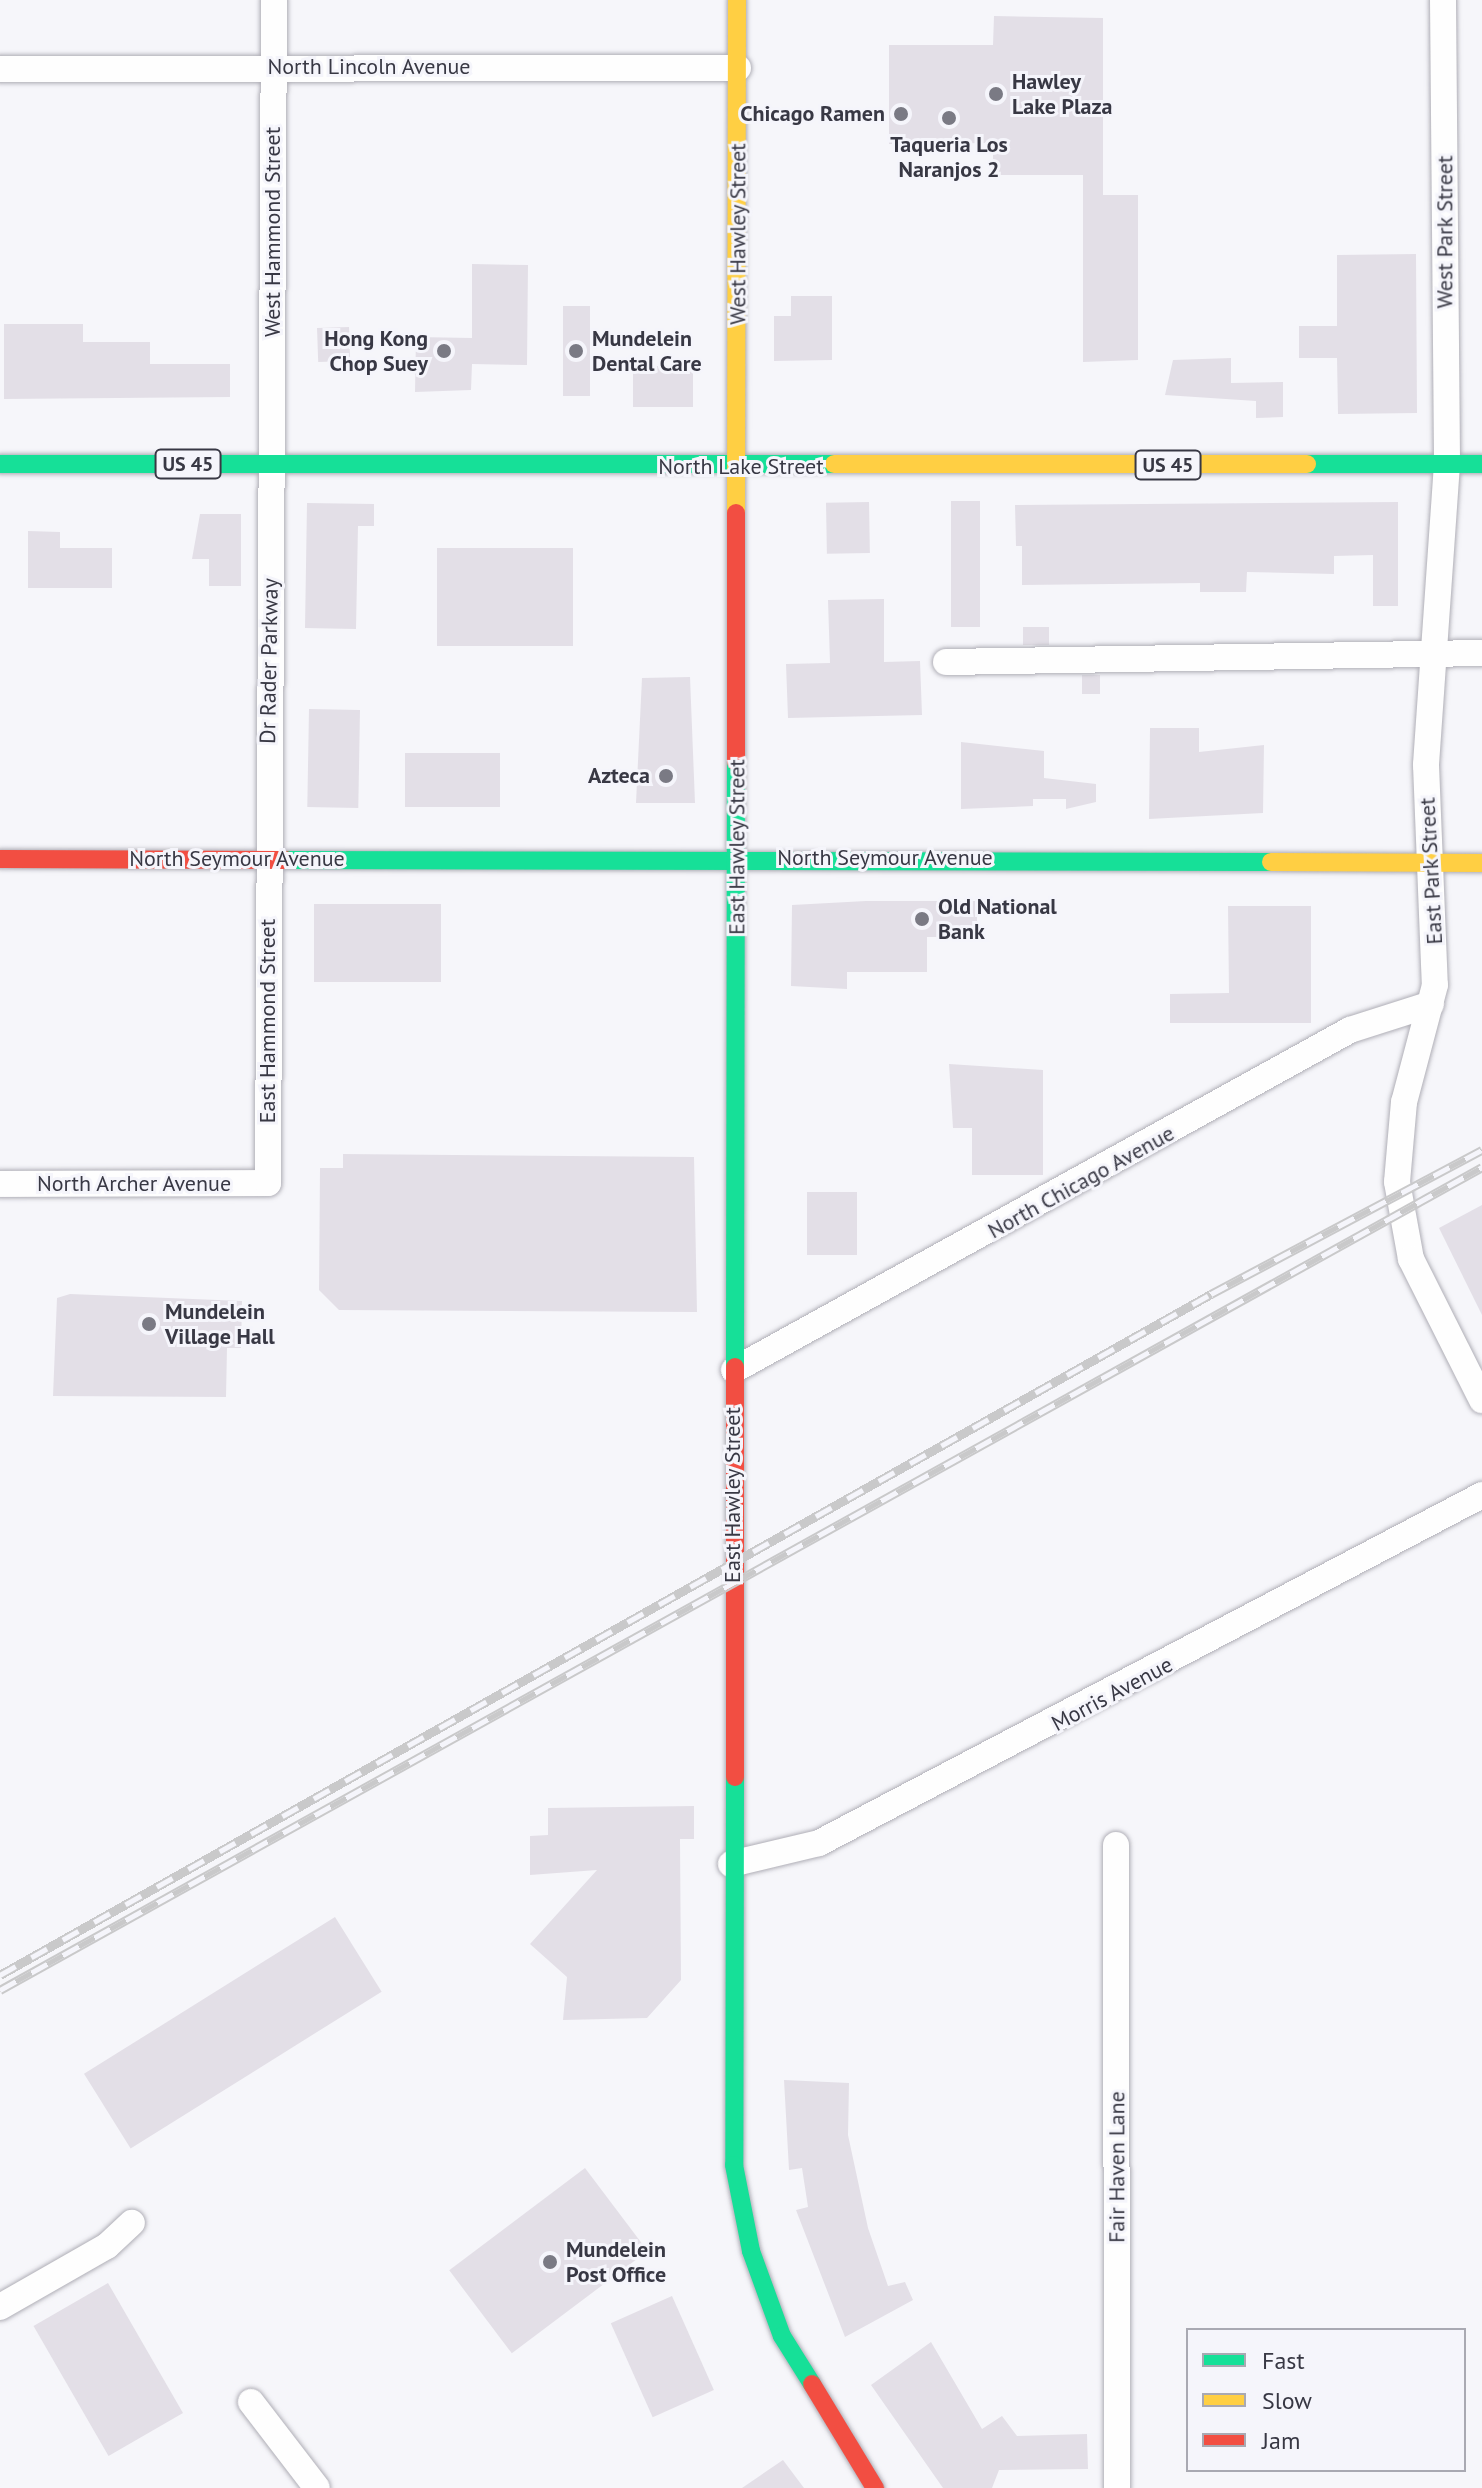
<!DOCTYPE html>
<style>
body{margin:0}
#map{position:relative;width:1482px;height:2488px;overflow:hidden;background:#f6f6fa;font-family:"PT Sans",sans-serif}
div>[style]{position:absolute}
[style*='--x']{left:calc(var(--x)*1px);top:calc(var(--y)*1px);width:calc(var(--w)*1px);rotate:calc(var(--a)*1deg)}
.building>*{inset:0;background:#e3dfe7;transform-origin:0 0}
.roads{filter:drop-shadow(0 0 2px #afaeb6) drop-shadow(0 0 2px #afaeb6)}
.street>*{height:26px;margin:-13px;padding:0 13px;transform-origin:13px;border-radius:13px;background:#fefefe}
.fast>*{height:18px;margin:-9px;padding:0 9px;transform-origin:9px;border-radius:9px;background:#16e098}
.slow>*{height:18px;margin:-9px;padding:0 9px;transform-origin:9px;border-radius:9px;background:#ffcf43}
.jam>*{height:18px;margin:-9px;padding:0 9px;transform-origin:9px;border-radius:9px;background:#f24e42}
.rail>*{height:9px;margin-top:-4.5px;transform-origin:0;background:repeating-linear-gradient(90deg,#f5f5fb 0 18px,#c9c9ca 0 36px);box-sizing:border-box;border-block:2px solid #c9c9ca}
.dots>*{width:22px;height:22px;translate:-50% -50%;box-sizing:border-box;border:4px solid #f5f5fb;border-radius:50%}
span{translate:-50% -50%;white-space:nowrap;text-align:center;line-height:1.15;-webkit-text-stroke:6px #f5f5fb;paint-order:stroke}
.shield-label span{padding:2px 6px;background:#f5f5fb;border:2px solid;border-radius:6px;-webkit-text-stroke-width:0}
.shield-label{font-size:20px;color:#383844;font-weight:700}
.street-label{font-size:22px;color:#383844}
.poi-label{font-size:22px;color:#383844;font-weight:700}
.left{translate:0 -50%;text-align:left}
.right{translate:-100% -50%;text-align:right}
.legend{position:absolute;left:1186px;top:2328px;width:280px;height:144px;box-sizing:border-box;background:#f5f5fb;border:2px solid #a9a9b2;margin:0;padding:10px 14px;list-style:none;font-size:24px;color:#383844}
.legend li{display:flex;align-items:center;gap:16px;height:40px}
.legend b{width:40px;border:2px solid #a9a9b2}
</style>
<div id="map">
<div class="building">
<i style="clip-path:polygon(994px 16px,1103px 18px,1103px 195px,1138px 195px,1138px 360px,1083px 362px,1083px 175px,993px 175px,993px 143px,889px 144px,889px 45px,993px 45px)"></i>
<i style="clip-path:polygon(1416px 254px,1417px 413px,1338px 414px,1337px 358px,1299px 358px,1299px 326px,1337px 326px,1337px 255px)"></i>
<i style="clip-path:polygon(472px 264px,528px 265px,527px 365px,472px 364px,471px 390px,415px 392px,416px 337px,472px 338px)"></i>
<i style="clip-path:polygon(791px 296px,832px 296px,832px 360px,774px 361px,774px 316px,791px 316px)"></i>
<i style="left:563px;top:306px;width:27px;height:90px"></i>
<i style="clip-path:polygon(4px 324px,83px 324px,83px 342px,150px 342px,150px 364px,230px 364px,230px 397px,4px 399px)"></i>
<i style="left:349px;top:327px;width:34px;height:32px;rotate:88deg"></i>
<i style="clip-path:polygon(1231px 358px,1231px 383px,1283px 382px,1283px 417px,1256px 418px,1256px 401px,1165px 395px,1173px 360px)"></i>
<i style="left:633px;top:366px;width:60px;height:41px"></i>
<i style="left:951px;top:501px;width:29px;height:126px"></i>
<i style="left:869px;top:502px;width:51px;height:43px;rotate:89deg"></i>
<i style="clip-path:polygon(1398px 502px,1398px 606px,1373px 606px,1373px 555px,1334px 556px,1334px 574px,1247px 572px,1246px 592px,1200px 592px,1200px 583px,1022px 585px,1022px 546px,1016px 546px,1015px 505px)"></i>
<i style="clip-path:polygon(307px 503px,374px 504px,374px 526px,358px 526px,356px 629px,305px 628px)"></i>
<i style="clip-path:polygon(200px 514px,241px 514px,241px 586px,209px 586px,209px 559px,192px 559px)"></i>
<i style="clip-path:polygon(28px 531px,60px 532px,60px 548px,112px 548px,112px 588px,28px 588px)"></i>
<i style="left:437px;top:548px;width:136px;height:98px"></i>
<i style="clip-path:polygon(884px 599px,884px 662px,920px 661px,922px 715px,788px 718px,786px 664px,830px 663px,828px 600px)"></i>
<i style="left:1023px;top:627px;width:26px;height:18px"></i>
<i style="left:1100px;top:675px;width:19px;height:18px;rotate:90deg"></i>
<i style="clip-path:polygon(690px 677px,695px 803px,636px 803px,642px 678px)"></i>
<i style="left:309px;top:709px;width:51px;height:98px;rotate:1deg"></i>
<i style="clip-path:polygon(1150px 728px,1199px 728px,1199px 752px,1264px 745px,1263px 813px,1149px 819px)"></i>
<i style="clip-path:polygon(961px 742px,1044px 751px,1044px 778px,1096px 784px,1096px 802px,1066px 809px,1066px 799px,1033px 799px,1033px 806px,961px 809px)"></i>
<i style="left:405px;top:753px;width:95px;height:54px"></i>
<i style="clip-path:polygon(866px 901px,977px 901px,977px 937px,927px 937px,927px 972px,847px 972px,847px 989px,791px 986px,792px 905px)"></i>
<i style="left:314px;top:904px;width:127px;height:78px"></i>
<i style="clip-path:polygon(1228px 906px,1311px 906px,1311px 1023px,1170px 1023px,1170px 994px,1229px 993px)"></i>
<i style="clip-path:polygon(949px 1064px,1043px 1070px,1043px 1175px,972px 1175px,972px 1128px,953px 1128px)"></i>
<i style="clip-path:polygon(343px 1154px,694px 1157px,697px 1312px,339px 1310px,319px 1290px,320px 1168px,343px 1168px)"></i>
<i style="left:857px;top:1192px;width:63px;height:50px;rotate:90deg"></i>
<i style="clip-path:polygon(1482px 1205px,1482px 1315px,1439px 1228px)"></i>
<i style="clip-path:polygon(70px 1294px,242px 1301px,241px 1348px,227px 1348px,226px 1397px,53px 1396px,57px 1298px)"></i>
<i style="clip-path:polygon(694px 1806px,694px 1839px,680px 1839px,681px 1980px,647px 2018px,563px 2020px,567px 1977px,530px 1944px,597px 1870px,530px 1875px,530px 1836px,548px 1835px,548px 1808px)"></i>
<i style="left:335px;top:1917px;width:88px;height:296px;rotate:58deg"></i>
<i style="clip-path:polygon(784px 2080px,849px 2083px,848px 2135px,868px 2228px,888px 2286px,905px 2282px,913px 2300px,845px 2337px,796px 2210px,808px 2207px,802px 2168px,789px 2170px)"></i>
<i style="left:585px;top:2168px;width:104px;height:170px;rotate:53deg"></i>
<i style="left:108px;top:2283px;width:150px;height:86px;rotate:60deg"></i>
<i style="left:672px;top:2296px;width:103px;height:67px;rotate:66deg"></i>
<i style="clip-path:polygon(931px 2342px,982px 2429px,1002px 2416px,1017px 2436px,1087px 2434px,1088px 2469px,999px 2470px,992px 2488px,943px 2488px,871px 2385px)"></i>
<i style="clip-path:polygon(783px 2460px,804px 2488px,742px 2488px)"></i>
</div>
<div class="roads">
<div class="street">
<i style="--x:1443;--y:0;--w:464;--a:89.5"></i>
<i style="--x:1447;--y:464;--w:302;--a:94"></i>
<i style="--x:1426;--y:765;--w:220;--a:87.7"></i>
<i style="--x:1435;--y:985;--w:121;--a:104.8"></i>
<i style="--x:1404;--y:1102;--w:80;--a:95"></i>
<i style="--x:1397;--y:1182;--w:78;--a:79.7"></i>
<i style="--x:1411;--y:1259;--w:158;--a:63.3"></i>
<i style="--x:0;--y:69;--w:738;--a:-0.08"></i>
<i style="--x:946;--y:662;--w:536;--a:-0.96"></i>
<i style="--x:0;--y:1184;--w:268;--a:-0.2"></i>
<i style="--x:268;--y:1183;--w:1183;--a:-89.71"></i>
<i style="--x:734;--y:1370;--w:704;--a:-28.9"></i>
<i style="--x:1350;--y:1030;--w:85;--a:-17.8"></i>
<i style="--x:1116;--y:1845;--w:643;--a:89.91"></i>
<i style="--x:731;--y:1864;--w:90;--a:-13.4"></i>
<i style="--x:819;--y:1843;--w:749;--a:-27.69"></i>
<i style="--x:0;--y:2307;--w:123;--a:-29.7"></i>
<i style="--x:107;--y:2246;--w:34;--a:-43"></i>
<i style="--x:251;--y:2402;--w:108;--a:52.5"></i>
</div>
<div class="fast">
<i style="--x:0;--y:464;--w:834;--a:0"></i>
<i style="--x:1307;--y:464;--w:175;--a:0"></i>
<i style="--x:286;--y:860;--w:985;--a:0.12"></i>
<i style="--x:735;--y:1367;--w:605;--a:-89.91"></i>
<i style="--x:735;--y:1777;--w:388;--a:90.1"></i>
<i style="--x:734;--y:2165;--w:88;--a:78.8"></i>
<i style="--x:751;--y:2251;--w:90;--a:70"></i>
<i style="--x:782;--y:2336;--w:57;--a:58"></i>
</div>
<div class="slow">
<i style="--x:834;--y:464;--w:473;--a:0"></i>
<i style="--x:736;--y:513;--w:513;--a:-89.89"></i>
<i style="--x:1271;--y:862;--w:211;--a:0.3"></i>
</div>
<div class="jam">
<i style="--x:736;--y:762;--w:249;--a:-90"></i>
<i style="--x:0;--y:859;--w:286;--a:0.2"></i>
<i style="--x:735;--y:1777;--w:410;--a:-90"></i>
<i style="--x:812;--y:2384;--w:122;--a:58.8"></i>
</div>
</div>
<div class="rail">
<i style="--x:0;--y:1975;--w:1389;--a:-29.35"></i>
<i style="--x:1211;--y:1294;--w:307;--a:-28"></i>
<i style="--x:0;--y:1990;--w:1695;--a:-29.04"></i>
</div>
<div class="dots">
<i style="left:996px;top:94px;background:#7a7a84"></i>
<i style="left:901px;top:114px;background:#7a7a84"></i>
<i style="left:949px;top:118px;background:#7a7a84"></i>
<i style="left:444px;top:351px;background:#7a7a84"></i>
<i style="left:576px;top:351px;background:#7a7a84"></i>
<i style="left:666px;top:776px;background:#7a7a84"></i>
<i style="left:922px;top:919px;background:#7a7a84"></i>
<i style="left:149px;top:1324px;background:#7a7a84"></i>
<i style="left:550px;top:2262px;background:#7a7a84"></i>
</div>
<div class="shield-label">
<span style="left:188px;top:464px">US 45</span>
<span style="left:1168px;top:465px">US 45</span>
</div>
<div class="street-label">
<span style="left:369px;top:67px">North Lincoln Avenue</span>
<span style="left:273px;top:232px;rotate:-90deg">West Hammond Street</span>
<span style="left:1445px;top:232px;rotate:-90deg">West Park Street</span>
<span style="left:738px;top:234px;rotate:-90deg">West Hawley Street</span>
<span style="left:741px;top:467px">North Lake Street</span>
<span style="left:269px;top:661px;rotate:-89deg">Dr Rader Parkway</span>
<span style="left:737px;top:847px;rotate:-90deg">East Hawley Street</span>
<span style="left:885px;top:858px">North Seymour Avenue</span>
<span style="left:237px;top:859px">North Seymour Avenue</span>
<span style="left:1431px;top:871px;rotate:-93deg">East Park Street</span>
<span style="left:268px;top:1021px;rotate:-90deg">East Hammond Street</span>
<span style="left:1081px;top:1182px;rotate:-29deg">North Chicago Avenue</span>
<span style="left:134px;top:1184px">North Archer Avenue</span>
<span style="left:733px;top:1495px;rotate:-90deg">East Hawley Street</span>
<span style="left:1112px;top:1694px;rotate:-28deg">Morris Avenue</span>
<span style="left:1117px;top:2167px;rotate:-90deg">Fair Haven Lane</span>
</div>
<div class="poi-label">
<span class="left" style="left:1012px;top:94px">Hawley<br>Lake Plaza</span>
<span class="right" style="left:885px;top:114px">Chicago Ramen</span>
<span style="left:949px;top:157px">Taqueria Los<br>Naranjos 2</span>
<span class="right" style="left:428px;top:351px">Hong Kong<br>Chop Suey</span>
<span class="left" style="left:592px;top:351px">Mundelein<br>Dental Care</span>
<span class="right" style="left:650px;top:776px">Azteca</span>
<span class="left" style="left:938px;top:919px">Old National<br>Bank</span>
<span class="left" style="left:165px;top:1324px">Mundelein<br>Village Hall</span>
<span class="left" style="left:566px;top:2262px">Mundelein<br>Post Office</span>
</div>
<ul class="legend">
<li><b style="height:10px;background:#16e098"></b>Fast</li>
<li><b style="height:10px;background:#ffcf43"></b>Slow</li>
<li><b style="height:10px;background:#f24e42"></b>Jam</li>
</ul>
</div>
